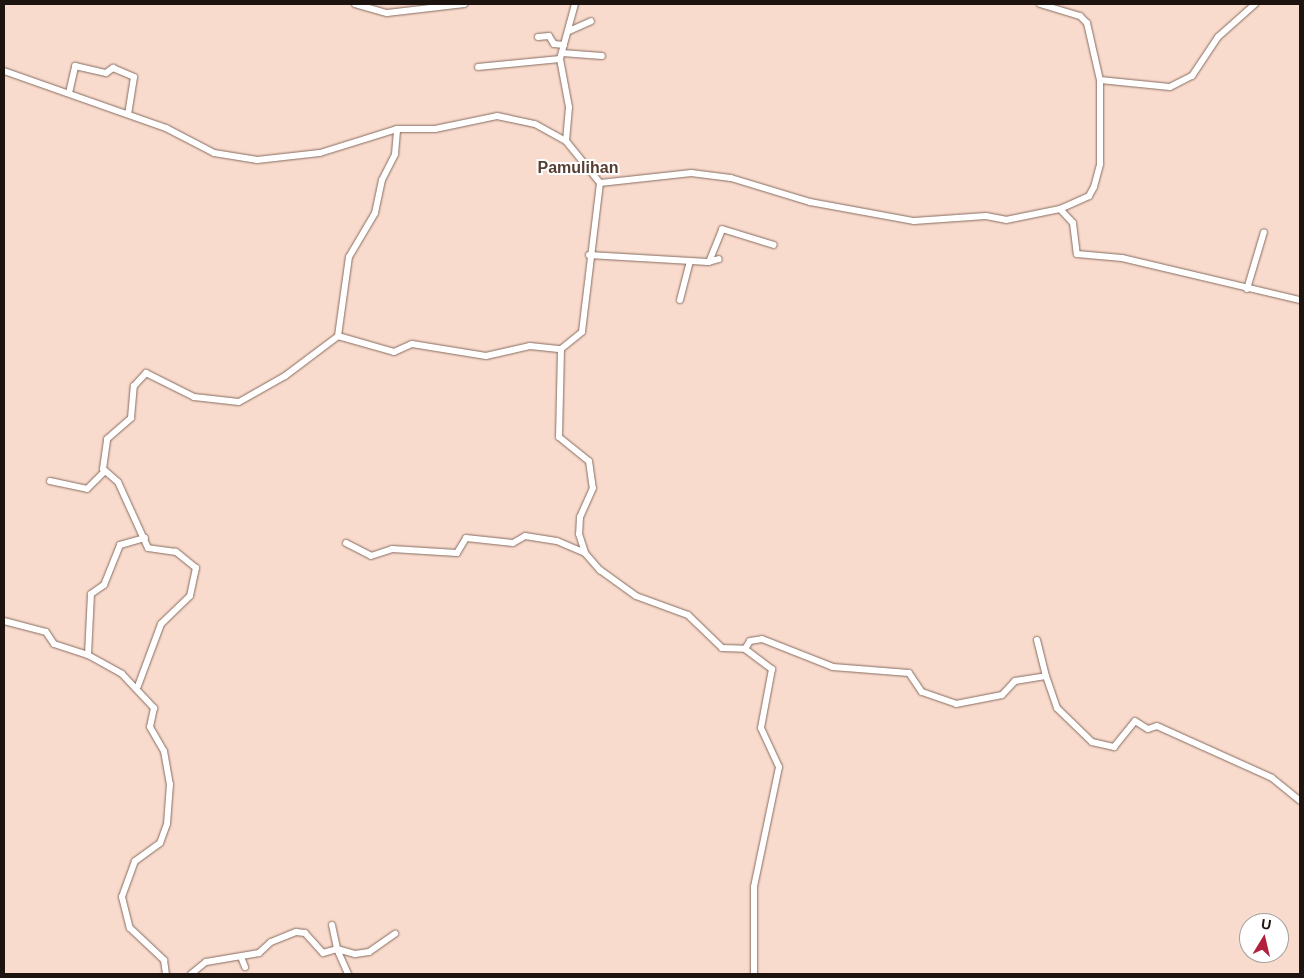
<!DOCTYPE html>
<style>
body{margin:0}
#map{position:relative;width:1304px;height:978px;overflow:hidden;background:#f9dbcd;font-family:Helvetica,sans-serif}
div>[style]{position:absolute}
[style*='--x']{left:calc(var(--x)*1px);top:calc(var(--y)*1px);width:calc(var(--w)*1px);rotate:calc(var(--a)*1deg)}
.roads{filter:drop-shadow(0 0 1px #866c5f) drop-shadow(0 0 1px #866c5f)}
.street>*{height:6px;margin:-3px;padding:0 3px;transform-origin:3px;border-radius:3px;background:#fff}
span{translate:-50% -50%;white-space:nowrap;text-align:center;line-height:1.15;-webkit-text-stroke:4px #fff;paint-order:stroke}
.quarter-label{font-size:16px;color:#563e32;font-weight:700}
.frame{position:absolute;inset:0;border:5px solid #1e140f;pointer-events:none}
.north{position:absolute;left:1239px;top:913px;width:50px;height:50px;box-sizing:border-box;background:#fff;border:1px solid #a5a19f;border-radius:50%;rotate:9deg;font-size:14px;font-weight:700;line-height:20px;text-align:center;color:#1e140f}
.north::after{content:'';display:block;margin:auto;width:18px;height:22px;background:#b3203e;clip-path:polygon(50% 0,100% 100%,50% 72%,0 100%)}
</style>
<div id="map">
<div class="roads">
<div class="street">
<i style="--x:355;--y:4;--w:33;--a:16"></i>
<i style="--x:387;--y:13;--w:78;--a:-6.7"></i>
<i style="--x:575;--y:4;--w:57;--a:105.3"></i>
<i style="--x:560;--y:59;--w:49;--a:79.4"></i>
<i style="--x:569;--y:107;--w:34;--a:95"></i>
<i style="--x:566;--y:141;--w:54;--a:51"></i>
<i style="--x:600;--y:183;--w:150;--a:96.9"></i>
<i style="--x:582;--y:332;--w:27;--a:141"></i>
<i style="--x:561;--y:349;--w:88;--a:91.3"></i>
<i style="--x:559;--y:437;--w:38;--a:39"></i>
<i style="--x:589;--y:461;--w:27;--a:82"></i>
<i style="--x:593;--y:488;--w:32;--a:114"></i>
<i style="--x:580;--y:517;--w:17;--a:93"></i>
<i style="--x:579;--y:534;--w:20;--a:72"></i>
<i style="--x:585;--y:553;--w:23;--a:49"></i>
<i style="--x:600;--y:570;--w:44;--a:35.8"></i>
<i style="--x:636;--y:596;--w:55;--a:20.1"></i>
<i style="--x:688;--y:615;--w:47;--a:44.1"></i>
<i style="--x:722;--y:648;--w:23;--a:2"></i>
<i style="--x:745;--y:649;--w:34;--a:37"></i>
<i style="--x:772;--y:669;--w:60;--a:100.6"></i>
<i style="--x:761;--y:728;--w:43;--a:65.2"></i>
<i style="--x:779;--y:767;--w:123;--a:101.8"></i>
<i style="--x:754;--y:887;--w:87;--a:90"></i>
<i style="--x:1040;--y:4;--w:42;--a:16.7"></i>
<i style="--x:1080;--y:16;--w:10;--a:45"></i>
<i style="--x:1087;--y:23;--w:58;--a:77.2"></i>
<i style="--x:1100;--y:80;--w:70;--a:5.7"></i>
<i style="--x:1170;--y:87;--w:25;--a:-27"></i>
<i style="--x:1192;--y:76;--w:47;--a:-56.3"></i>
<i style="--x:1218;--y:37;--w:50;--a:-41.7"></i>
<i style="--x:569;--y:31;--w:24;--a:-24"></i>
<i style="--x:538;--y:37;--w:11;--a:-5"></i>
<i style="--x:549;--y:36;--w:9;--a:58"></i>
<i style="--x:554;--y:44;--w:10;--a:6"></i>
<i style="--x:562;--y:53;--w:40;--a:4.3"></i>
<i style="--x:478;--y:67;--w:82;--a:-5.6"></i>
<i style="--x:4;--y:71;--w:172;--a:19.4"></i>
<i style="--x:166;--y:128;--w:54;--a:27.5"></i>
<i style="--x:214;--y:153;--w:44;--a:9.2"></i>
<i style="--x:257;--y:160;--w:63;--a:-6.3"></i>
<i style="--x:320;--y:153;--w:81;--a:-17.3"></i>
<i style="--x:397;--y:129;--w:38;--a:0"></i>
<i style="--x:435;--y:129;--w:63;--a:-11.8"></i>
<i style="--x:497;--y:116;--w:39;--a:12"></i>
<i style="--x:535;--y:124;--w:35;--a:29"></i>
<i style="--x:69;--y:93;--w:28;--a:-77"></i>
<i style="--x:75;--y:66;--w:32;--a:13"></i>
<i style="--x:106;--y:73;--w:9;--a:-36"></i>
<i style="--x:113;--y:68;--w:23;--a:23"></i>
<i style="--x:134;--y:77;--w:36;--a:99"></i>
<i style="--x:600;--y:183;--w:92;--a:-6.3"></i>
<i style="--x:691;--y:173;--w:40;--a:7.1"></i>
<i style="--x:731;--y:178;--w:83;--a:16.9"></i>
<i style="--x:810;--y:202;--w:106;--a:10.4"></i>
<i style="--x:914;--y:221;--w:72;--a:-4"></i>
<i style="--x:986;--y:216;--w:20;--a:11"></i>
<i style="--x:1006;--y:220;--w:55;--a:-11.5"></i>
<i style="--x:1060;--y:209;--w:19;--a:47"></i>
<i style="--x:1073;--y:223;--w:31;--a:83"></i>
<i style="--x:1077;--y:254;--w:45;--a:5.1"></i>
<i style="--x:1122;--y:258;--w:183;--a:13.3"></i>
<i style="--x:1060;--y:209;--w:32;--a:-24"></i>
<i style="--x:1089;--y:196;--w:10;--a:-61"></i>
<i style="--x:1094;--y:187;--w:24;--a:-75"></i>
<i style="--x:1100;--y:164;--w:84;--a:-90"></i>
<i style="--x:589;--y:255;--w:119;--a:3.4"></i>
<i style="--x:708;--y:262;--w:11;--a:-15"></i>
<i style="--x:709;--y:262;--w:35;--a:-68"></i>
<i style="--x:722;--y:229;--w:54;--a:17.1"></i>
<i style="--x:1247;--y:289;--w:59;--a:-73.4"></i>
<i style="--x:680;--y:300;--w:40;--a:-75.6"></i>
<i style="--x:338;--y:336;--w:58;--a:15.9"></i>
<i style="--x:394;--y:352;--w:20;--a:-24"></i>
<i style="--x:412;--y:344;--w:75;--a:9.2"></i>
<i style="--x:486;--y:356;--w:45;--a:-12.8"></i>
<i style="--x:530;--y:346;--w:31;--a:6"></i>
<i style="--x:50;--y:481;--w:38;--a:12"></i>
<i style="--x:87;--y:489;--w:25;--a:-45"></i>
<i style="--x:346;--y:543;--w:28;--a:27"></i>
<i style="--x:371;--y:556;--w:22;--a:-18"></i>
<i style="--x:392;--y:549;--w:65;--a:3.5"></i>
<i style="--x:457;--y:553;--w:17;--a:-59"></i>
<i style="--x:466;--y:538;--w:47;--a:6.1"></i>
<i style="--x:513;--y:543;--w:14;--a:-30"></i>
<i style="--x:525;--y:536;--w:32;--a:9"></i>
<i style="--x:557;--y:541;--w:30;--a:23"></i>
<i style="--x:4;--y:621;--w:43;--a:14.7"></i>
<i style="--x:46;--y:632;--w:14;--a:56"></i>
<i style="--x:54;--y:644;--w:36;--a:18"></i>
<i style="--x:88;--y:655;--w:39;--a:29"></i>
<i style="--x:122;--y:674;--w:47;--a:46.7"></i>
<i style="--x:154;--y:708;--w:19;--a:102"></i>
<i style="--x:150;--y:727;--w:28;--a:60"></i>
<i style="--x:164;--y:751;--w:34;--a:80"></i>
<i style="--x:170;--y:784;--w:40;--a:94.3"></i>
<i style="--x:167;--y:824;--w:20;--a:110"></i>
<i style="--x:160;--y:843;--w:31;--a:144"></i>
<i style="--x:135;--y:861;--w:38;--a:110"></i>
<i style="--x:122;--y:897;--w:32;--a:76"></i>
<i style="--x:130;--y:928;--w:47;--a:43.3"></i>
<i style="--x:164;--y:960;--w:14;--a:82"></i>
<i style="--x:1037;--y:640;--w:37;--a:76"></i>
<i style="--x:745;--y:649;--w:9;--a:-58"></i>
<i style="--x:750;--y:641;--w:12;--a:-9"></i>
<i style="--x:762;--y:639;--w:76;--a:21.5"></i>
<i style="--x:833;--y:667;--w:76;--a:4.5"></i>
<i style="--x:909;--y:673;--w:23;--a:56"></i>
<i style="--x:922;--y:692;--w:36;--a:19"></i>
<i style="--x:956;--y:704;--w:47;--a:-11.1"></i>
<i style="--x:1002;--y:695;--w:19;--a:-47"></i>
<i style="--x:1015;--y:681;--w:31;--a:-9"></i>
<i style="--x:1046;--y:676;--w:34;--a:71"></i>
<i style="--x:1057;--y:708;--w:49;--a:44.2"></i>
<i style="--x:1092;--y:742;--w:23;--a:13"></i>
<i style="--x:1114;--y:747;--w:33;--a:-51"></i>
<i style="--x:1135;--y:721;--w:15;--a:32"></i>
<i style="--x:1148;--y:729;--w:9;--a:-18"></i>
<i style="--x:1157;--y:726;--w:126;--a:24.3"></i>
<i style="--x:1272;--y:778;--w:36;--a:39"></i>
<i style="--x:88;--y:655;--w:61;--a:-87.2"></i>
<i style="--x:91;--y:594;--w:16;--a:-35"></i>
<i style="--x:104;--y:585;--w:43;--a:-68.2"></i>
<i style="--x:120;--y:545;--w:26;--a:-16"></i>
<i style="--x:138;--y:686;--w:66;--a:-69.6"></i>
<i style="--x:161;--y:624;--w:40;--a:-44"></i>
<i style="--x:190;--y:596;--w:29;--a:-78"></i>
<i style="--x:196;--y:568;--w:26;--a:-141"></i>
<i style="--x:176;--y:552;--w:28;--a:-172"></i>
<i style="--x:148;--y:548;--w:72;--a:-114.4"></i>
<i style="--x:118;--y:482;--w:20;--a:-139"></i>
<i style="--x:103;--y:469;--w:30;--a:-82"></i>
<i style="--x:107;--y:439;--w:32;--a:-41"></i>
<i style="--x:131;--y:418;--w:32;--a:-85"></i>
<i style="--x:134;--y:386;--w:18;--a:-47"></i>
<i style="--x:146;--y:373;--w:54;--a:26.6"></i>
<i style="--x:194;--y:397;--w:45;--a:6.3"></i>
<i style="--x:239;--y:402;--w:53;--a:-29.5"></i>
<i style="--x:285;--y:376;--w:66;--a:-37"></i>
<i style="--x:338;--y:336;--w:80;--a:-82.1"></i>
<i style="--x:349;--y:257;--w:51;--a:-59.4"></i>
<i style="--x:375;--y:213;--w:34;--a:-78"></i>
<i style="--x:382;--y:180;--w:29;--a:-63"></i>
<i style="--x:395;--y:154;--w:25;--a:-85"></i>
<i style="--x:332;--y:925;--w:25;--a:78"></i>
<i style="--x:337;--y:949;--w:19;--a:16"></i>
<i style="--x:355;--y:954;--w:14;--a:-8"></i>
<i style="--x:369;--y:952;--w:32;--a:-35"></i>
<i style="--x:241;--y:957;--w:11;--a:68"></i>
<i style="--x:191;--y:974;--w:19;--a:-39"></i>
<i style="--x:206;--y:962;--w:54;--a:-9.6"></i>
<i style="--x:259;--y:953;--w:16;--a:-43"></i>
<i style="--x:271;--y:942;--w:27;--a:-22"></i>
<i style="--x:296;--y:932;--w:9;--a:6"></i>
<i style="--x:305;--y:933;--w:27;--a:48"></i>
<i style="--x:323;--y:953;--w:15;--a:-16"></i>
<i style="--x:337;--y:949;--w:27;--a:66"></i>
</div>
</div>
<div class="quarter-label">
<span style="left:578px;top:168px">Pamulihan</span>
</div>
<div class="frame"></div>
<div class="north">U</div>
</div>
